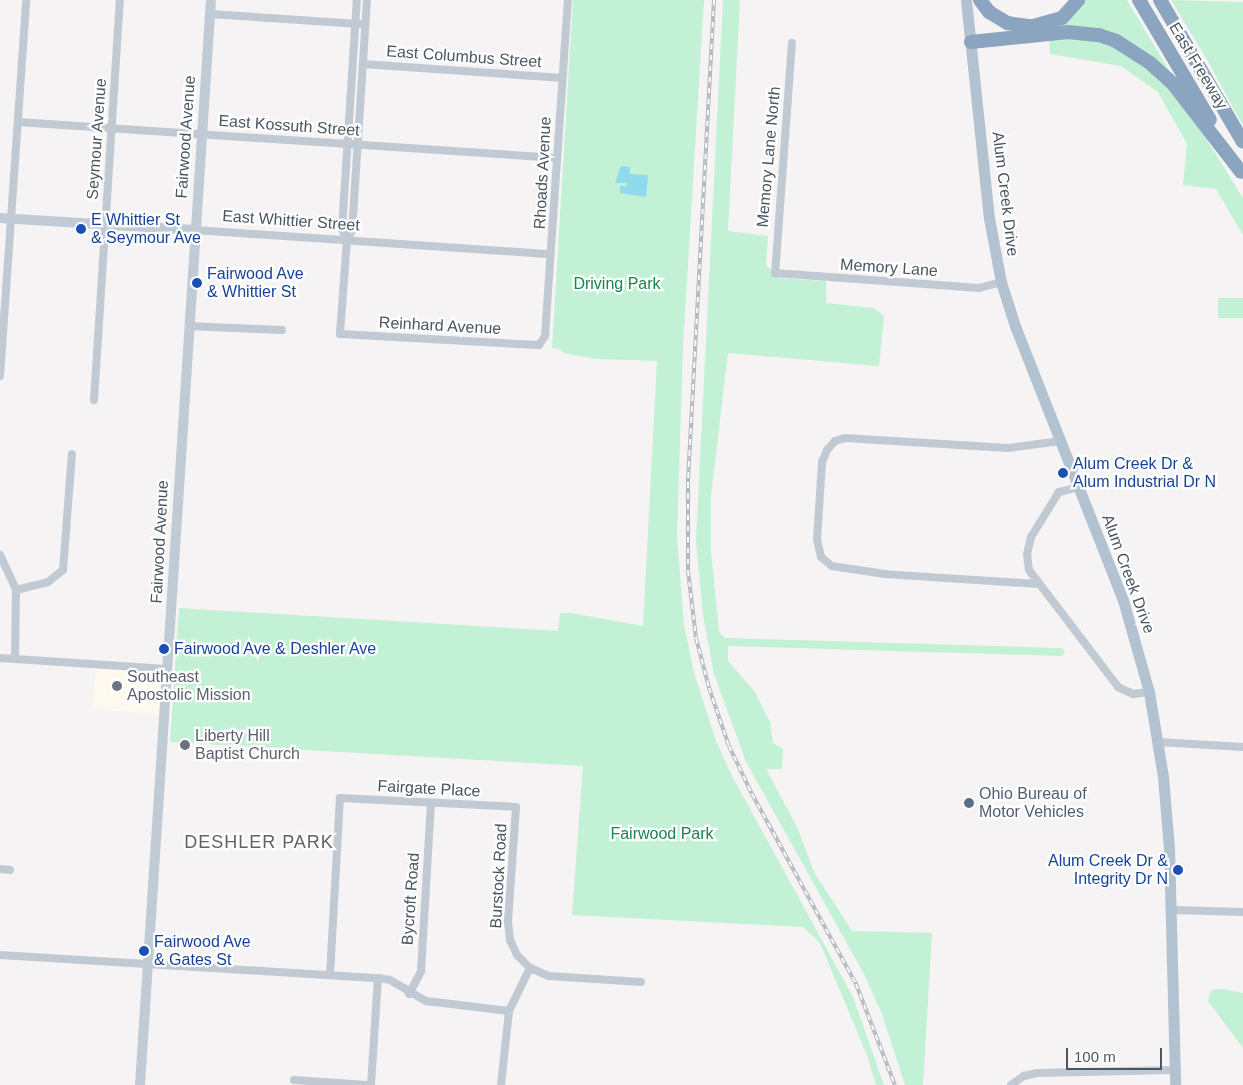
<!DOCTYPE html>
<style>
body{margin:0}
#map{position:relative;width:1243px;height:1085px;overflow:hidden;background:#f5f3f3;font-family:Arial,sans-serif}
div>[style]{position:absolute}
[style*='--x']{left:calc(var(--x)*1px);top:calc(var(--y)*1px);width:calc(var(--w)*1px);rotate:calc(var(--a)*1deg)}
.commercial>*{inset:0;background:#fdf9ef;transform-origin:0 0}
.green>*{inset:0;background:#c3f1d5;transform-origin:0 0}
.water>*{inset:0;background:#90daee}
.street>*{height:8px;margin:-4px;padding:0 4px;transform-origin:4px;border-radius:4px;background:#c1cad2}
.secondary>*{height:10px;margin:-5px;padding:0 5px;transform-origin:5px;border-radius:5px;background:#c1cbd6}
.primary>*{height:11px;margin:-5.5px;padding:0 5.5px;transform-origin:5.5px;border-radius:5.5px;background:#b3c2d1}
.highway>*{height:14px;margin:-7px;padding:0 7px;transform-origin:7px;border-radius:7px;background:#8ba5c1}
.rail>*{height:4px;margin-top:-2px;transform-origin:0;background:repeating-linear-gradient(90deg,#fff 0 5.5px,#b5b8bd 0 11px);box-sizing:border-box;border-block:1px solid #b5b8bd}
.dots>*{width:14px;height:14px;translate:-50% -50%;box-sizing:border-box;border:2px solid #fff;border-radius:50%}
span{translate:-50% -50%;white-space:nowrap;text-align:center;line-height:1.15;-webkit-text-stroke:4.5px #fff;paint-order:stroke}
.street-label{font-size:16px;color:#4a5661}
.transit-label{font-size:16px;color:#164399}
.left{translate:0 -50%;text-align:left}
.right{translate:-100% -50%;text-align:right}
.park-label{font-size:16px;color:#17864f}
.worship-label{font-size:16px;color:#5b616d}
.service-label{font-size:16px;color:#4e5e75}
.neighbourhood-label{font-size:18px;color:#5f6368;letter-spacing:1px}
.scale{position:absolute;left:1066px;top:1048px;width:96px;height:22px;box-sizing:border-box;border:2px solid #4a5661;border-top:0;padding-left:6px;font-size:15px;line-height:18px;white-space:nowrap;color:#4a5661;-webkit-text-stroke:4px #fff;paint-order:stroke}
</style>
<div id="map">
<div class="commercial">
<i style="left:96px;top:662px;width:79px;height:47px;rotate:5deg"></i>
</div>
<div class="green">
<i style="clip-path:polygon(573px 0,704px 0,683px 346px,677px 537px,684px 624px,694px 673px,716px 741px,732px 776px,853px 997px,884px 1085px,876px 1085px,867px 1055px,820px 943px,803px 927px,572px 915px,583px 766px,170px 742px,179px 608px,558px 631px,560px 613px,571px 613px,643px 626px,657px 361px,598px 359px,563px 353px,560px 349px,552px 348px)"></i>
<i style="clip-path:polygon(723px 0,740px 0,728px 231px,768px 236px,766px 265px,779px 278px,826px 281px,826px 303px,874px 308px,884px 316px,879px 366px,728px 353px,711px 496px,711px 551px,719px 632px,725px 638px,1061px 648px,1065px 652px,1062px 656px,728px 646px,728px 661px,755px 692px,770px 722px,773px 743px,783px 749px,782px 769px,766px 769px,798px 829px,814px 872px,852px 931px,932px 933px,923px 1085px,905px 1085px,882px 1014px,864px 974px,746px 762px,714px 674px,703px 615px,696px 541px)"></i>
<i style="clip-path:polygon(1083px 0,1127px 0,1173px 77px,1141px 51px,1048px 29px)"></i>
<i style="clip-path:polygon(1171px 0,1243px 2px,1243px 126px,1209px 63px)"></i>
<i style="clip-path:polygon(1073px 35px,1110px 43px,1158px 76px,1205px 137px,1243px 198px,1243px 235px,1216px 189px,1183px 185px,1187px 144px,1158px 92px,1121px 66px,1050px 54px,1049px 37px)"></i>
<i style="left:1218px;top:298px;width:25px;height:20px"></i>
<i style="clip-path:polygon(1222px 989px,1243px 993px,1243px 1048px,1208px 1001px,1211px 990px)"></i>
</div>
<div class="water">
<i style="clip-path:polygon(621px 166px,630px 167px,630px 174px,648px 175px,646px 197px,620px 193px,620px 186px,627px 186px,627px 183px,615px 183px)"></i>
</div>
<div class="street">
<i style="--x:367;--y:0;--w:230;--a:93.7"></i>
<i style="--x:352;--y:230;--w:11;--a:117"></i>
<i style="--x:347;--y:240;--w:94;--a:94.3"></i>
<i style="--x:340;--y:334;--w:199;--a:3.2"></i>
<i style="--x:539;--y:345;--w:11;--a:-56"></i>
<i style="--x:545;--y:336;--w:337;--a:-86.1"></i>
<i style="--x:210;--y:14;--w:150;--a:3.8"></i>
<i style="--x:792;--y:43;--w:231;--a:94.2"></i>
<i style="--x:775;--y:273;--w:205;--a:4.2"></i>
<i style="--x:979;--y:288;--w:23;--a:-15"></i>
<i style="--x:363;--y:64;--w:200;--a:4"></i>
<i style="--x:18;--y:122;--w:540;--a:3.82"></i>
<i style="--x:195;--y:230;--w:356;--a:3.9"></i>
<i style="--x:347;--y:240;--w:12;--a:-114"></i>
<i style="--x:342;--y:229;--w:229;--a:-86.3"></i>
<i style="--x:189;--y:326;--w:93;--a:2.5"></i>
<i style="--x:0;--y:376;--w:377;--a:-86"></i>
<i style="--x:94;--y:400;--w:401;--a:-86.3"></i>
<i style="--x:1079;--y:487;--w:21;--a:166"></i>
<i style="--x:1059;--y:492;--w:53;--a:121.9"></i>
<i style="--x:1031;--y:537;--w:17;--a:103"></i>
<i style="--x:1027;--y:554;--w:16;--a:83"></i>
<i style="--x:1029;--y:570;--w:147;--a:52.7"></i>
<i style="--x:1118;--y:687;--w:17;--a:25"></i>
<i style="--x:1133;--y:694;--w:16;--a:-7"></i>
<i style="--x:0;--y:555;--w:38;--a:65"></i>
<i style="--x:16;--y:590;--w:69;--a:90.8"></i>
<i style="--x:1038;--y:584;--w:153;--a:-176.3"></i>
<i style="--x:885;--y:574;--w:54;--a:-171.4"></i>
<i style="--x:832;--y:566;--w:14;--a:-141"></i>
<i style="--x:821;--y:557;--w:17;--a:-103"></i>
<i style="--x:817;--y:540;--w:78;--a:-86.3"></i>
<i style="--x:822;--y:462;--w:13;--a:-67"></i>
<i style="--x:827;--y:450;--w:12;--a:-48"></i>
<i style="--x:835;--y:441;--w:10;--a:-17"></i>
<i style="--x:845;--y:438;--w:163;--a:3.5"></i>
<i style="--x:1008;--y:448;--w:53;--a:-7.5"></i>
<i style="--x:16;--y:590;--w:33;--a:-14"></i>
<i style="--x:48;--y:582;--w:19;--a:-39"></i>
<i style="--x:63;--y:570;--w:116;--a:-85.6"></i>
<i style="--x:0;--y:658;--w:167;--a:3.8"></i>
<i style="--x:1158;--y:742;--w:85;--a:3.4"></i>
<i style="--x:0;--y:869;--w:10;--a:6"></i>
<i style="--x:1171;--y:910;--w:72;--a:1.6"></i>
<i style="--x:0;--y:955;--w:379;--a:3.5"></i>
<i style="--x:378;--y:978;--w:12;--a:9"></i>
<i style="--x:390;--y:980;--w:42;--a:30.3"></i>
<i style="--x:426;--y:1001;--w:84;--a:6.9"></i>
<i style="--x:330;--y:975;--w:177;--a:-86.8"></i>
<i style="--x:340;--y:798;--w:176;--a:2.9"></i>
<i style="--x:516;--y:807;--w:114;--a:94"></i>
<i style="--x:508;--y:921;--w:19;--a:84"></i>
<i style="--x:510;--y:940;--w:17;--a:65"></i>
<i style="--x:517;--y:955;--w:18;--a:45"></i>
<i style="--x:530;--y:968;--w:21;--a:23"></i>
<i style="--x:549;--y:976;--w:92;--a:3.7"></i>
<i style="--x:409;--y:994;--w:26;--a:-62"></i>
<i style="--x:421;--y:971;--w:168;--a:-86.6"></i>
<i style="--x:294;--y:1080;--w:73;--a:3.9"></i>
<i style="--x:371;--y:1085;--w:107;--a:-86.3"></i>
<i style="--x:501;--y:1085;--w:74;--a:-83.8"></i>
<i style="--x:509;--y:1011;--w:48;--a:-64"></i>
<i style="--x:1011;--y:1085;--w:16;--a:-35"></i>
<i style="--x:1024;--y:1076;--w:13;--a:-13"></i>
<i style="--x:1037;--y:1073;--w:137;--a:-1.3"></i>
</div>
<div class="secondary">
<i style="--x:0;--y:218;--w:195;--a:3.5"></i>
<i style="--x:140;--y:1085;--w:1087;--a:-86.26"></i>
</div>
<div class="primary">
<i style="--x:966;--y:0;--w:219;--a:84"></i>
<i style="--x:989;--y:218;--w:65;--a:79.4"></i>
<i style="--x:1001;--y:282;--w:46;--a:72.3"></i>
<i style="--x:1015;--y:326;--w:295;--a:68.5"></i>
<i style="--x:1123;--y:600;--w:96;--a:74.2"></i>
<i style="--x:1149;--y:692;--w:86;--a:80.6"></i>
<i style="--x:1163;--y:777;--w:71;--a:85.2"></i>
<i style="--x:1169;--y:848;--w:237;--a:88.5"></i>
</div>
<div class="highway">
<i style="--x:980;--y:0;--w:15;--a:53"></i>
<i style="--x:989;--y:12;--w:21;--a:31"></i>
<i style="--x:1007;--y:23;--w:27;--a:8"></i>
<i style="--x:1139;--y:0;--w:139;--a:59.4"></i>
<i style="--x:1160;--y:0;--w:164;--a:59.7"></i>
<i style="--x:1030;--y:27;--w:33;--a:-16"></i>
<i style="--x:1062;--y:18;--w:24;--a:-48"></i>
<i style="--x:971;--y:42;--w:98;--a:-5.9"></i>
<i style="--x:1068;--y:32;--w:31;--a:6"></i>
<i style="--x:1099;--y:35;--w:18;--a:19"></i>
<i style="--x:1116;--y:41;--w:40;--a:32.9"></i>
<i style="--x:1150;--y:63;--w:31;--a:42"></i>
<i style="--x:1173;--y:84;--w:111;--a:52.3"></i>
</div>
<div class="rail">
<i style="--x:714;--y:0;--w:483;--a:93.1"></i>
<i style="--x:688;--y:482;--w:89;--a:90"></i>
<i style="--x:688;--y:571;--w:67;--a:83.2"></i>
<i style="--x:696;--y:638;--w:52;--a:75.4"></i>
<i style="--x:709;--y:688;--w:61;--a:71"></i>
<i style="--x:729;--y:746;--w:53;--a:64.4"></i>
<i style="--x:752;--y:794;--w:217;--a:61.3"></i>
<i style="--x:856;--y:984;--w:108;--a:68.9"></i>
</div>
<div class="dots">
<i style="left:81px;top:229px;background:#1a4fb4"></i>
<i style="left:197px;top:283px;background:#1a4fb4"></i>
<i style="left:1063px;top:473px;background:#1a4fb4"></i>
<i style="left:164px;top:649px;background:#1a4fb4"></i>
<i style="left:117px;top:686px;background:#6b7280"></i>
<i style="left:185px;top:745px;background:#6b7280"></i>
<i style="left:969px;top:803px;background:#5c6f8a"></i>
<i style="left:1178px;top:870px;background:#1a4fb4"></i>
<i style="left:144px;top:951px;background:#1a4fb4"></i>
</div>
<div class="street-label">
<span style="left:464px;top:57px;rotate:4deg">East Columbus Street</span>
<span style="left:1198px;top:66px;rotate:59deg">East Freeway</span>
<span style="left:289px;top:126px;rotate:4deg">East Kossuth Street</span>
<span style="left:186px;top:137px;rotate:-86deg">Fairwood Avenue</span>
<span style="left:97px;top:139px;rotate:-86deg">Seymour Avenue</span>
<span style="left:769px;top:157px;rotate:-85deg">Memory Lane North</span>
<span style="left:543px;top:173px;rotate:-87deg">Rhoads Avenue</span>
<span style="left:1005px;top:194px;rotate:83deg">Alum Creek Drive</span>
<span style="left:291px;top:221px;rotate:4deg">East Whittier Street</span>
<span style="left:889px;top:268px;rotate:4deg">Memory Lane</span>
<span style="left:440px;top:326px;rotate:3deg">Reinhard Avenue</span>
<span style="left:160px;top:542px;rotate:-87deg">Fairwood Avenue</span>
<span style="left:1128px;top:574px;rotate:70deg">Alum Creek Drive</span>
<span style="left:429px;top:789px;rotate:3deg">Fairgate Place</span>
<span style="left:499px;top:876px;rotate:-87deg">Burstock Road</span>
<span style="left:411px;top:899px;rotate:-86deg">Bycroft Road</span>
</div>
<div class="transit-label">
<span class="left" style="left:91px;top:229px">E Whittier St<br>&amp; Seymour Ave</span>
<span class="left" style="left:207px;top:283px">Fairwood Ave<br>&amp; Whittier St</span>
<span class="left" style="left:1073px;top:473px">Alum Creek Dr &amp;<br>Alum Industrial Dr N</span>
<span class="left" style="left:174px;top:649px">Fairwood Ave &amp; Deshler Ave</span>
<span class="right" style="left:1168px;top:870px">Alum Creek Dr &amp;<br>Integrity Dr N</span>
<span class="left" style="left:154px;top:951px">Fairwood Ave<br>&amp; Gates St</span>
</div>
<div class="park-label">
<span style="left:617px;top:284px">Driving Park</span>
<span style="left:662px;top:834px">Fairwood Park</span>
</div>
<div class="worship-label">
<span class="left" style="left:127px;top:686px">Southeast<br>Apostolic Mission</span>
<span class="left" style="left:195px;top:745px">Liberty Hill<br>Baptist Church</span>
</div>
<div class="service-label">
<span class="left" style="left:979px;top:803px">Ohio Bureau of<br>Motor Vehicles</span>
</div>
<div class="neighbourhood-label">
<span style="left:259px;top:842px">DESHLER PARK</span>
</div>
<div class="scale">100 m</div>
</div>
